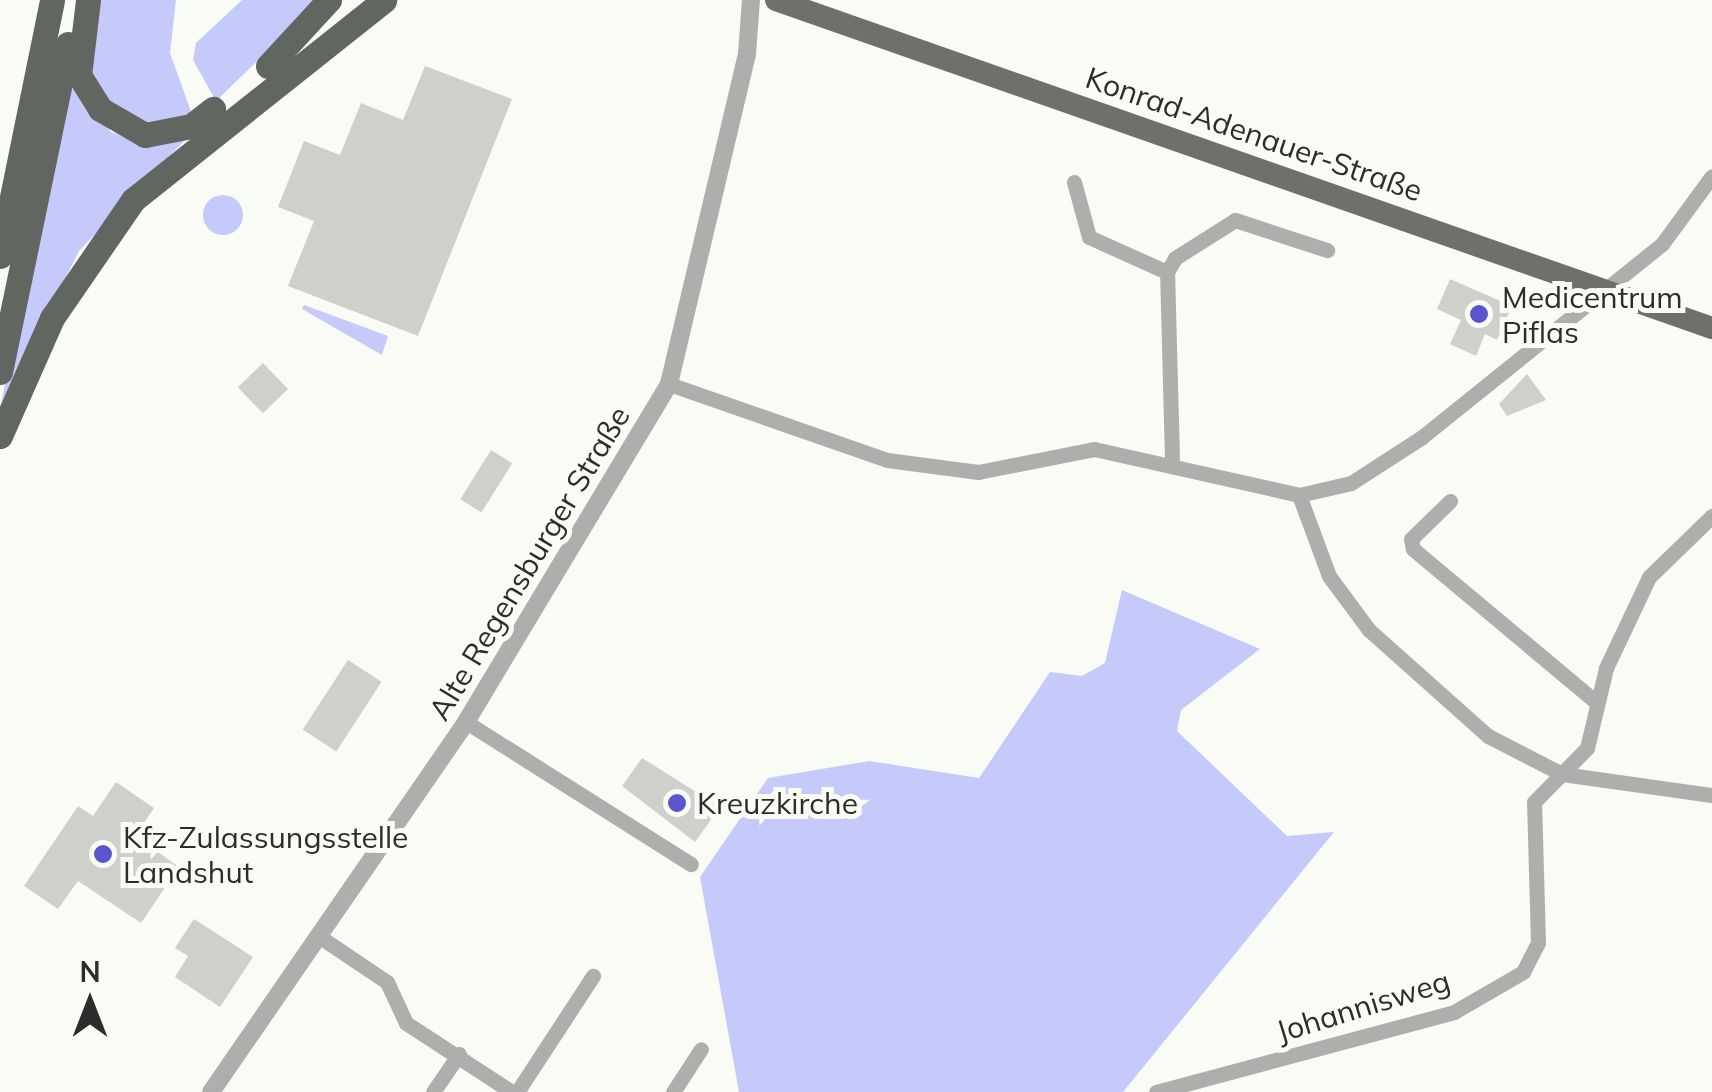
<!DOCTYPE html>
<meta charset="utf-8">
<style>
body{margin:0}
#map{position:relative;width:1712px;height:1092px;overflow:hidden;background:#f8fcf4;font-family:Mulish,sans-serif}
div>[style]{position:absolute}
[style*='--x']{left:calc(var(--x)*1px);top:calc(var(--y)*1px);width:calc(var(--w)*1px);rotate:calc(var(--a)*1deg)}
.green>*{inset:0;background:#c5cafa}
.round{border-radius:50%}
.building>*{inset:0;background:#cdd1ca;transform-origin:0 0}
.minor>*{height:15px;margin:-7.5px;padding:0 7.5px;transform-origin:7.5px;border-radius:7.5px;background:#adafac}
.tertiary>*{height:18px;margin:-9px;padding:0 9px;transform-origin:9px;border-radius:9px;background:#adafac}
.primary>*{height:22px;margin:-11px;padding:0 11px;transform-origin:11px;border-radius:11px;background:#6e716b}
.trunk>*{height:25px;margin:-12.5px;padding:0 12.5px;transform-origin:12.5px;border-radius:12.5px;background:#626660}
.dots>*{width:28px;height:28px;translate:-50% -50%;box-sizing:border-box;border:5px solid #f8fcf4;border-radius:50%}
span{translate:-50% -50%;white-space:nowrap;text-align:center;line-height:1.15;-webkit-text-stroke:10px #f8fcf4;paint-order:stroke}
.street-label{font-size:30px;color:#2b2d2a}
.poi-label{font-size:30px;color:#2b2d2a}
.left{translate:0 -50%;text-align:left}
.north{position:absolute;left:40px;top:952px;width:100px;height:100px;-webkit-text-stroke:8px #f8fcf4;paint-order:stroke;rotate:0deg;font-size:28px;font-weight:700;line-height:40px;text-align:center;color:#2b2d2a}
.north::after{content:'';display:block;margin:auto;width:35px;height:45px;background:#2b2d2a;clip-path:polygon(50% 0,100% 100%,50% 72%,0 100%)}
</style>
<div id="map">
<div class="green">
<i style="clip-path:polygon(98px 0,176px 0,170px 53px,193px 117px,146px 124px,118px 112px,89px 79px)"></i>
<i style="clip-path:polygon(242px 0,320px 0,216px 101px,193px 60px,196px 43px)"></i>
<i style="clip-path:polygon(68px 81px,111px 132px,142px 144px,185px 140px,79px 251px,1px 404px)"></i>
<i class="round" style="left:203px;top:195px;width:40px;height:40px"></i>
<i style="clip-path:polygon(304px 305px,388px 336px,382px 355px,302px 309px)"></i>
<i style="clip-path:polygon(1122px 590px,1260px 649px,1181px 710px,1177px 731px,1287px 836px,1334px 832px,1123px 1092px,739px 1092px,700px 877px,768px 778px,869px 761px,979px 778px,1050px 672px,1082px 676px,1105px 663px)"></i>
</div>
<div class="building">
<i style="clip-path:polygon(425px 66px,512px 99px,418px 336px,288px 286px,314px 221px,278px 207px,304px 141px,340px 155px,361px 103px,403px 120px)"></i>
<i style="clip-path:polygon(1450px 279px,1512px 306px,1497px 340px,1485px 334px,1476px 356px,1450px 344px,1461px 320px,1437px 309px)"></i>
<i style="left:263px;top:363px;width:36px;height:35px;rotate:46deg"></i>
<i style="clip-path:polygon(1527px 374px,1546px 400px,1507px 416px,1499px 404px)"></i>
<i style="left:491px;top:450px;width:25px;height:58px;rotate:32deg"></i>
<i style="left:348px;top:660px;width:40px;height:83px;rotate:33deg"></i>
<i style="clip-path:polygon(642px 758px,720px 807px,695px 842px,622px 786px)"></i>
<i style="clip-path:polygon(116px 782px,154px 808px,135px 836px,179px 867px,141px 923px,78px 881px,58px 909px,24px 886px,78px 806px,93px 816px)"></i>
<i style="clip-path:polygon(194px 919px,253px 957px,220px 1007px,175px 977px,188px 956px,175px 948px)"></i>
</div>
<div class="minor">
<i style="--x:1074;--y:182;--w:57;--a:74.7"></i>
<i style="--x:1089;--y:237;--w:85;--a:24.2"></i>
<i style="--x:669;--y:384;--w:231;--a:19.2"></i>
<i style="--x:887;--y:460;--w:92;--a:7.5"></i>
<i style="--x:978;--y:472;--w:118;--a:-11.2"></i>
<i style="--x:1094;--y:449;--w:210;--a:12.6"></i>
<i style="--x:1299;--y:495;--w:86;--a:69.7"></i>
<i style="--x:1329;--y:576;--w:67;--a:53.5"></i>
<i style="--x:1369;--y:630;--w:159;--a:41.7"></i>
<i style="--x:1488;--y:736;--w:83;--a:27.2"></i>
<i style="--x:1562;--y:774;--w:151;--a:8"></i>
<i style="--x:1172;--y:460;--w:188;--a:-91.5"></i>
<i style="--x:1167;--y:272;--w:16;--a:-60"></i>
<i style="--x:1175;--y:258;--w:71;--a:-32.3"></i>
<i style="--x:1235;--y:220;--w:97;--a:18.1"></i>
<i style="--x:1299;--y:495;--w:53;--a:-13"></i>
<i style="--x:1351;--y:483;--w:85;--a:-32.9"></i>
<i style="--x:1422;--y:437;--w:308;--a:-38.8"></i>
<i style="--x:1662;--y:244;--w:84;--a:-53.7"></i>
<i style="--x:1450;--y:501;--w:54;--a:135.7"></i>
<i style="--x:1411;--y:539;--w:10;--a:79"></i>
<i style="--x:1413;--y:549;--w:237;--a:39.9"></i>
<i style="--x:466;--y:722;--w:266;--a:32.3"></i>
<i style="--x:317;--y:935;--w:84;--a:33.9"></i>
<i style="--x:387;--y:982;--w:45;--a:65.1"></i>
<i style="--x:406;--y:1023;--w:126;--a:33.1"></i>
<i style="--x:433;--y:1092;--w:46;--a:-55.6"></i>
<i style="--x:517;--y:1092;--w:139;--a:-56.8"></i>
<i style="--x:673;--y:1092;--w:51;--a:-56.9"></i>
<i style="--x:1156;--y:1092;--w:309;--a:-15"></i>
<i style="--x:1454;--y:1012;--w:80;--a:-30.1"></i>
<i style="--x:1523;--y:972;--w:33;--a:-63"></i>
<i style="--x:1538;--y:943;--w:141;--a:-91.6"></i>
<i style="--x:1534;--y:802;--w:76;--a:-45.5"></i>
<i style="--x:1587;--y:748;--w:82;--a:-76.6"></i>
<i style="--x:1606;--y:668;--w:101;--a:-64.7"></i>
<i style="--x:1649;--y:577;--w:88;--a:-44.1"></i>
</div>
<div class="tertiary">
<i style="--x:211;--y:1092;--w:449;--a:-55.4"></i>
<i style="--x:466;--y:722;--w:394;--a:-59"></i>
<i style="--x:669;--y:384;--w:339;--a:-76.7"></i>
<i style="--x:747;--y:54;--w:54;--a:-85.8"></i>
</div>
<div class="primary">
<i style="--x:776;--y:0;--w:992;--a:19.31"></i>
</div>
<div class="trunk">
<i style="--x:88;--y:0;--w:76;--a:96.8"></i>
<i style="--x:79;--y:75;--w:40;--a:58"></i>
<i style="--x:100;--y:109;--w:52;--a:30"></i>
<i style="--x:145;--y:135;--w:47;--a:-11.1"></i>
<i style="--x:191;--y:126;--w:28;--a:-38"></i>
<i style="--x:268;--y:66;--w:90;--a:-47.3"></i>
<i style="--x:0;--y:256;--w:261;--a:-78.5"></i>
<i style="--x:0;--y:372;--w:335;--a:-78.3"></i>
<i style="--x:0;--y:436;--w:129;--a:-66.2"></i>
<i style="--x:52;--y:318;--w:143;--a:-55.5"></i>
<i style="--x:133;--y:200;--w:321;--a:-38.5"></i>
</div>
<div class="dots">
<i style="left:1479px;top:314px;background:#5b55cd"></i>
<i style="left:677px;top:803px;background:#5b55cd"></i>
<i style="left:103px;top:854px;background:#5b55cd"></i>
</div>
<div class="street-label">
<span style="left:1254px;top:134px;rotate:19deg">Konrad-Adenauer-Straße</span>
<span style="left:529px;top:563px;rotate:-59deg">Alte Regensburger Straße</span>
<span style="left:1363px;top:1006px;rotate:-17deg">Johannisweg</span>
</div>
<div class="poi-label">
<span class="left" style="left:1502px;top:314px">Medicentrum<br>Piflas</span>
<span class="left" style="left:697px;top:803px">Kreuzkirche</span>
<span class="left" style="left:123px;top:854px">Kfz-Zulassungsstelle<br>Landshut</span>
</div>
<div class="north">N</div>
</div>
